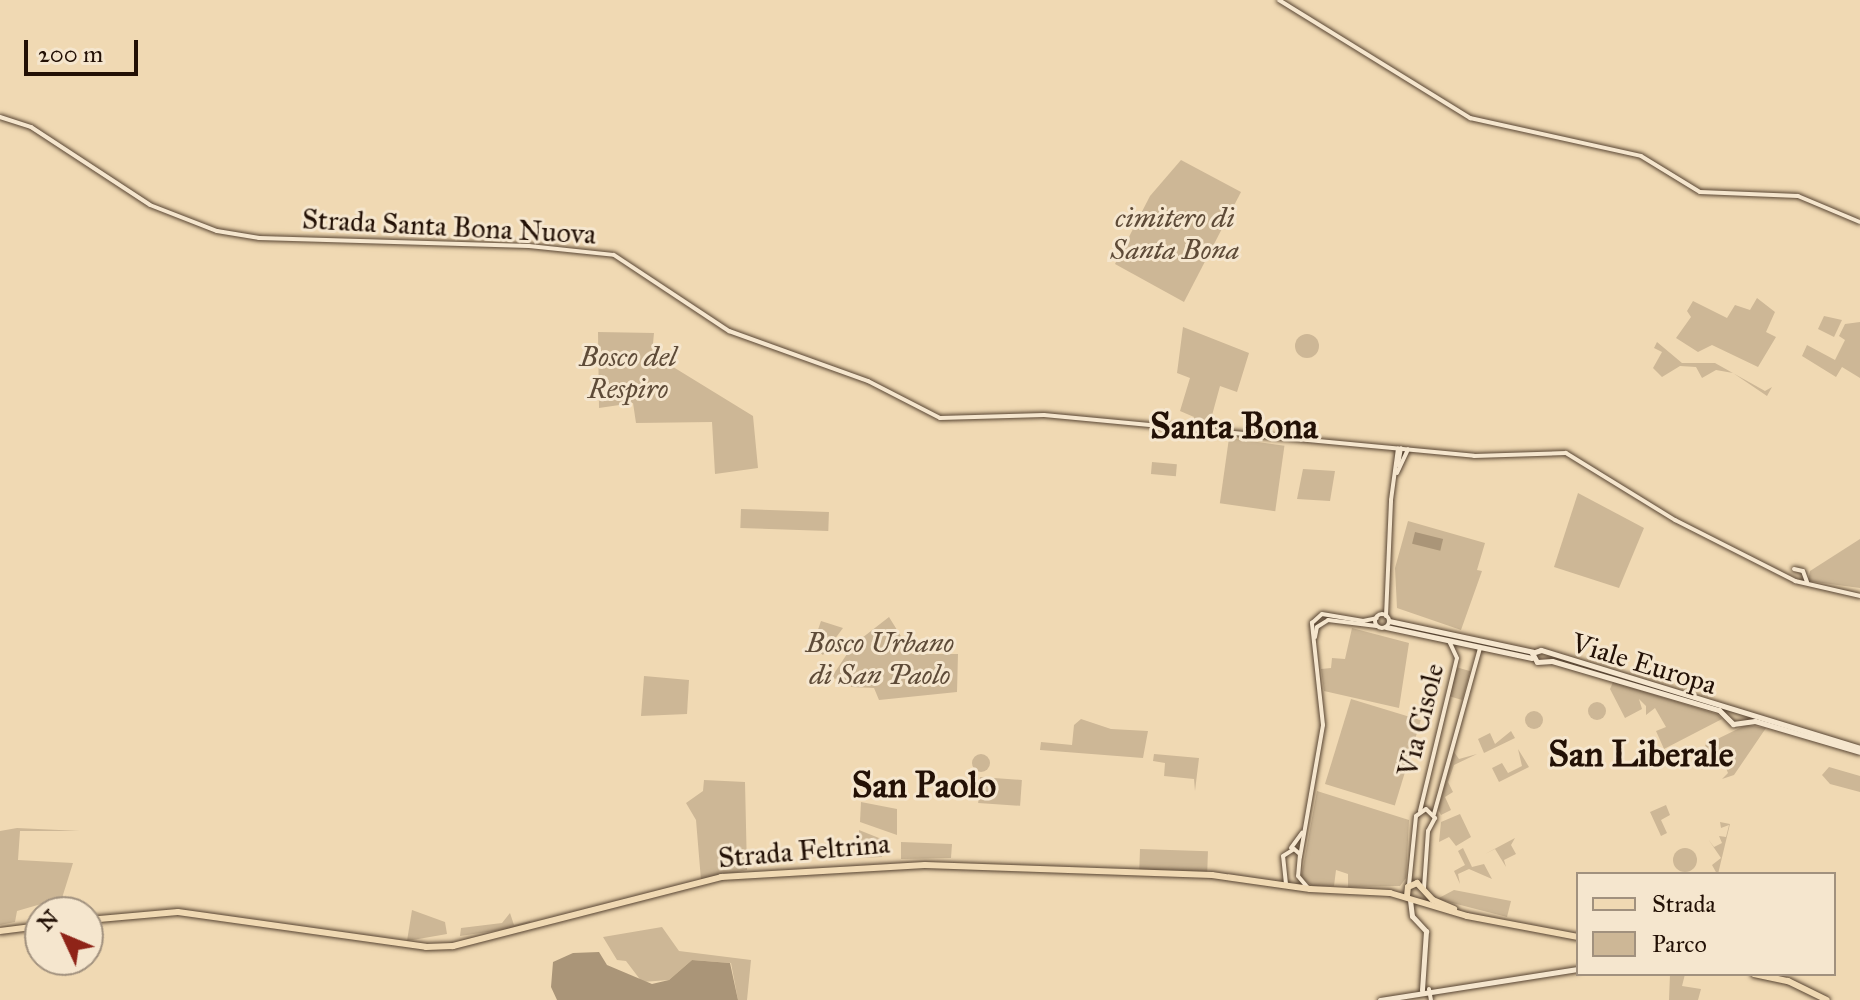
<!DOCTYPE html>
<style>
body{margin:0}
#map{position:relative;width:1860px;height:1000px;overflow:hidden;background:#f0d9b3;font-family:"IM FELL Great Primer",serif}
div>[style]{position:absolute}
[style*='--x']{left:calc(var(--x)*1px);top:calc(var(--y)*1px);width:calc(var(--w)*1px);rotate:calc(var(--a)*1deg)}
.green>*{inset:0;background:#cdb796;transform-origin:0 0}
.round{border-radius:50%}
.water>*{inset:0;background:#aa9578;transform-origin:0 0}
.roads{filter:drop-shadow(0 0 2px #564331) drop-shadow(0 0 2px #564331)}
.tertiary>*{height:4px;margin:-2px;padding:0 2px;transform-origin:2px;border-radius:2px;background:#f5e6ce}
.tertiary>.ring{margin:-2px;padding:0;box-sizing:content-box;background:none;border:4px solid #f5e6ce;border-radius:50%}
.secondary>*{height:5px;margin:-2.5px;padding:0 2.5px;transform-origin:2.5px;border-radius:2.5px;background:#f5e6ce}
.primary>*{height:6px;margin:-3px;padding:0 3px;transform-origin:3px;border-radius:3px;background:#f0d9b3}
span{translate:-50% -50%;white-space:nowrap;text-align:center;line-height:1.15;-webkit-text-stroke:6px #f5e6ce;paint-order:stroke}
.park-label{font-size:28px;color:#5e4b38;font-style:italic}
.street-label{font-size:28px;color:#231106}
.district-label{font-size:36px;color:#231106;font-weight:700}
.legend{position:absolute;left:1576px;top:872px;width:260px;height:104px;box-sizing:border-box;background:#f5e6ce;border:2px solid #a1917e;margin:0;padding:10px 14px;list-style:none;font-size:24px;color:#231106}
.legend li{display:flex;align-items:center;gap:16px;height:40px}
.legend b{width:40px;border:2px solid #a1917e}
.north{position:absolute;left:24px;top:896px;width:80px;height:80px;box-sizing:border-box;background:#f5e6ce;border:2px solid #a1917e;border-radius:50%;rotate:314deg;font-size:22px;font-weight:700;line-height:32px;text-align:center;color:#231106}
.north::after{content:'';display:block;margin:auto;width:28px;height:36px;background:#8f2418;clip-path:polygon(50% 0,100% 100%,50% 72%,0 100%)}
.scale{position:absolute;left:24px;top:40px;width:114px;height:36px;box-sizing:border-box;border:4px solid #231106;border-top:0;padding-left:10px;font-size:24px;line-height:28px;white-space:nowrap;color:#231106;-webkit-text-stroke:6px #f5e6ce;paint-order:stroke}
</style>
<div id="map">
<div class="green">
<i style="clip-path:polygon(1181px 160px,1241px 192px,1184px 302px,1115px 264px,1150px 196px)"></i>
<i style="clip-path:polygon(1757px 298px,1775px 312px,1766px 332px,1776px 337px,1758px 367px,1712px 345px,1698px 352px,1676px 338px,1691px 317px,1687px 311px,1693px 301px,1727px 318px,1735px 305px,1750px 310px)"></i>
<i style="clip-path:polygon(1824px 316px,1842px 320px,1834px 337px,1818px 329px)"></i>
<i style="clip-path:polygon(1860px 322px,1860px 378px,1842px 367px,1836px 377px,1802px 356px,1807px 345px,1835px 360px,1845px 340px,1839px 336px,1845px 324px)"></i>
<i style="clip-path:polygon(1183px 327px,1249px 353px,1237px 392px,1220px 386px,1208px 430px,1190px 428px,1194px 417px,1180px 411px,1190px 378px,1177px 373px)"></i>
<i style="clip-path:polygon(598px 332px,654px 333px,652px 354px,753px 416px,758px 468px,715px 474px,712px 422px,636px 423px,633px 403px,599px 408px)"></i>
<i class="round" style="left:1295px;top:334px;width:24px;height:24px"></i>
<i style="clip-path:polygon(1657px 342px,1682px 363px,1715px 363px,1765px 391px,1772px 387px,1767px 396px,1733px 373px,1716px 370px,1702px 378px,1696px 367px,1680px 366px,1662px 377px,1653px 368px,1662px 352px,1654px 348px)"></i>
<i style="left:1229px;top:438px;width:56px;height:66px;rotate:8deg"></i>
<i style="left:1152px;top:462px;width:25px;height:12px;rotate:5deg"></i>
<i style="clip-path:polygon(1303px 469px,1335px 471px,1330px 501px,1297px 499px)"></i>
<i style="clip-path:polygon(1578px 493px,1644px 528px,1619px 588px,1554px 567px)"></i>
<i style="left:741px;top:509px;width:88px;height:19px;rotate:2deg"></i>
<i style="clip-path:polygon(1408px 521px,1485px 543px,1477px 570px,1482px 571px,1461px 630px,1397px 608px,1395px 568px)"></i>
<i style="clip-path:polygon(1860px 539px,1860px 588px,1808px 581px,1810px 571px)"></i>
<i style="clip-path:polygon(889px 617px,912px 654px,958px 654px,957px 692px,879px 700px,874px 688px,851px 687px,851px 681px,831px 678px,853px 645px)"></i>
<i style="clip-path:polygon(821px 621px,843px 628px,823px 655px,812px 647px)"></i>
<i style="clip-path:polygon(1352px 628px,1409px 643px,1399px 708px,1324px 691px,1321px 669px,1331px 668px,1332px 658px,1345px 659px)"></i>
<i style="left:1456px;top:667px;width:15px;height:30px;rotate:16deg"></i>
<i style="clip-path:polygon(644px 676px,689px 680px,687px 714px,641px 716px)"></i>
<i style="clip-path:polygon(1613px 682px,1717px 714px,1722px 719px,1664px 749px,1656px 731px,1666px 727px,1655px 708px,1646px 715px,1646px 706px,1639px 699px,1642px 709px,1625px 718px,1610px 689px)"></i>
<i style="left:1351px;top:699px;width:73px;height:89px;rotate:17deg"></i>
<i class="round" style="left:1588px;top:702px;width:18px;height:18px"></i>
<i class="round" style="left:1525px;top:711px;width:18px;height:18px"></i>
<i style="clip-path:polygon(1081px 719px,1111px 729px,1148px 731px,1143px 758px,1040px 750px,1041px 742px,1072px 745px,1074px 725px)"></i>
<i style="clip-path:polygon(1746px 725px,1766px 728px,1734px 775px,1722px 779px,1728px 773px,1724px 763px,1715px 764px,1705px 745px)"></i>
<i style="clip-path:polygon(1511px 731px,1515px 738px,1484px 753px,1478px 739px,1490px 733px,1495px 744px)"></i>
<i style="clip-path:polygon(1518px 749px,1529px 767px,1499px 782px,1492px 768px,1502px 763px,1508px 773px,1522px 766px)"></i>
<i style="clip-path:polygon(1454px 752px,1459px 759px,1477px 754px,1454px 765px,1448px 782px,1453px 792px,1445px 797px,1451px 810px,1441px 815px,1438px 809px)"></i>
<i class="round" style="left:972px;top:754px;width:18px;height:18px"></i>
<i style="clip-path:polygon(1154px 754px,1199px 758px,1195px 791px,1194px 779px,1164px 776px,1165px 763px,1153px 761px)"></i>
<i style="clip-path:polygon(1829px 767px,1860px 776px,1860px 792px,1830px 784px,1822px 775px)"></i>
<i style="left:980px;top:777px;width:42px;height:26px;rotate:4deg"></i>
<i style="clip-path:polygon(704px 780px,745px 782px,747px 870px,701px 880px,696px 820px,686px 803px,703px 791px)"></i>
<i style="clip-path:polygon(1317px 791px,1409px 820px,1406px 878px,1400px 886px,1348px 887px,1348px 874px,1336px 870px,1334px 886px,1313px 886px,1301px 878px)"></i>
<i style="clip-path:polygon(861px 802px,897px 809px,897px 835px,860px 822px)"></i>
<i style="clip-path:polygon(1666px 805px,1670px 815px,1661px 820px,1667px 833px,1661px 836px,1650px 812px)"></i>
<i style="clip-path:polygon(1460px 814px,1471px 837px,1456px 846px,1449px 837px,1439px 842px,1441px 822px)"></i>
<i style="clip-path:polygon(1720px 822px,1730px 824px,1718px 874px,1717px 874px,1712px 865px,1721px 858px,1708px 839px,1714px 847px,1722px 843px,1719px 836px,1726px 837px,1729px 825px,1721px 828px)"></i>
<i style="clip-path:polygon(17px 828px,80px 831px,20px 831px,18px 860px,73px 863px,62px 898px,17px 911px,15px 922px,0 925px,0 831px)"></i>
<i style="clip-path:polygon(859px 830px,884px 840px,882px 857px,859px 858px)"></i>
<i style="clip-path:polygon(1515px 838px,1511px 845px,1516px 854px,1504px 860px,1506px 867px,1495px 849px,1485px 854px)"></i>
<i style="clip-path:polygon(901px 842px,952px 844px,951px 858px,901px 859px)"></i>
<i style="clip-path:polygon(1463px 848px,1472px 867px,1484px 864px,1492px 879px,1469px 869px,1458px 874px,1460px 884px,1454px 871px,1465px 865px,1458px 851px)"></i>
<i class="round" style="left:1673px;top:848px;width:24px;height:24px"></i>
<i style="left:1140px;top:849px;width:68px;height:21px;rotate:2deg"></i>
<i style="clip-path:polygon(1454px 890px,1511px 901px,1507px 917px,1437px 899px)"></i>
<i style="clip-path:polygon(412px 910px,445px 922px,447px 934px,407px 941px)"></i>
<i style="clip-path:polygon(510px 913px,514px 925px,530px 921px,530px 926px,460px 936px,461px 928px,502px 923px)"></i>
<i style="clip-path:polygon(662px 927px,679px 951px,751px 960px,747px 1000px,738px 1000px,731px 963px,692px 960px,669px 980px,642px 982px,626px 961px,617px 960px,603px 937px)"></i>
<i style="clip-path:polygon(1670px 974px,1685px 974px,1682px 986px,1701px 989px,1698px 1000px,1669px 1000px)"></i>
</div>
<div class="water">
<i style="left:1415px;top:532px;width:29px;height:12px;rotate:14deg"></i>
<i style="clip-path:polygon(599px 952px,607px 965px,652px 984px,669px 980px,692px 960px,730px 963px,738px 1000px,557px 1000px,551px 987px,553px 962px,573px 953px)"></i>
</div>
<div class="roads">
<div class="tertiary">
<i style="--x:1279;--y:0;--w:225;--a:31.7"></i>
<i style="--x:1470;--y:118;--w:175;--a:12.5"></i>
<i style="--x:1641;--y:156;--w:69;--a:31.4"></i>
<i style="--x:1700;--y:192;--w:98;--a:2.3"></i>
<i style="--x:1798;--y:196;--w:67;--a:22.8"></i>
<i style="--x:0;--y:117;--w:33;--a:18"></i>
<i style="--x:31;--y:127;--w:142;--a:33.2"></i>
<i style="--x:150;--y:205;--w:72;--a:21.2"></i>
<i style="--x:217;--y:231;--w:43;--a:9.5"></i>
<i style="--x:259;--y:238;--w:270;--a:1.7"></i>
<i style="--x:529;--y:246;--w:85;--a:6"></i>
<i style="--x:614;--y:255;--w:138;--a:33.5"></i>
<i style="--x:729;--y:331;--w:148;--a:19.8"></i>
<i style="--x:868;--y:381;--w:81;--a:27.2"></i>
<i style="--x:940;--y:418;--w:104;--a:-1.7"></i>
<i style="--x:1044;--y:415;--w:432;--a:5.4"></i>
<i style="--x:1474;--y:456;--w:92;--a:-1.9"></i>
<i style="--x:1566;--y:453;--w:128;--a:31.6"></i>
<i style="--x:1675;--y:520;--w:135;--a:26.9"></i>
<i style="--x:1795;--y:581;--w:67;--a:13"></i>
<i style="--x:1398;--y:465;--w:17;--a:-80"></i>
<i style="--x:1397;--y:473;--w:26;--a:-65"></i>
<i style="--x:1794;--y:569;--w:9;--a:13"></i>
<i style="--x:1803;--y:571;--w:12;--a:70"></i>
<i class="ring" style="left:1375px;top:614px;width:10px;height:10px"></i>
<i style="--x:1386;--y:616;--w:116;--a:-87.5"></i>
<i style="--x:1391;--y:500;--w:52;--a:-82.3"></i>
<i style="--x:1315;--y:637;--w:10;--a:-79"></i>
<i style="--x:1317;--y:627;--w:13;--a:-32"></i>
<i style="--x:1328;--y:620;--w:49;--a:7"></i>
<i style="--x:1420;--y:811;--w:157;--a:-76.4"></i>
<i style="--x:1457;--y:658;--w:19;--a:-115"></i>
<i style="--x:1434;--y:814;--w:172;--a:-74.5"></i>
<i style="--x:1291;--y:848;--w:19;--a:-54"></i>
<i style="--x:1300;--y:857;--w:134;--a:-80.1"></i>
<i style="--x:1323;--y:725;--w:103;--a:-96.2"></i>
<i style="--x:1312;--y:623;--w:13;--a:-42"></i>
<i style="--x:1322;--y:614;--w:42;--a:9.7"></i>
<i style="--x:1363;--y:621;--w:14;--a:-12"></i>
<i style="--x:1286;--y:884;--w:28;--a:-96"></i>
<i style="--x:1283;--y:856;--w:13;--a:-32"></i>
<i style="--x:1294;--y:849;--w:8;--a:40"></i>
<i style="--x:1300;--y:854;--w:22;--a:95"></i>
<i style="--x:1298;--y:876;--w:16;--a:50"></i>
<i style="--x:1409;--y:885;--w:69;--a:-84.2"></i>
<i style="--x:1416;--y:816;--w:12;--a:-35"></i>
<i style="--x:1426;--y:809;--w:13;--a:45"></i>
<i style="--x:1435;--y:818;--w:15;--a:118"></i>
<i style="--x:1428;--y:831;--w:57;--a:94"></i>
<i style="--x:1429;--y:989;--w:11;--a:80"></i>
</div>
<div class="secondary">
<i style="--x:1389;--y:621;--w:147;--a:12.1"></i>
<i style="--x:1386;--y:627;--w:149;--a:12"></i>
<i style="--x:1860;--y:748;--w:334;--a:-162.9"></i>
<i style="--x:1541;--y:650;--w:9;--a:162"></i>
<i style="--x:1532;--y:653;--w:10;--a:61"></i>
<i style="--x:1537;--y:662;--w:15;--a:-4"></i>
<i style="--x:1552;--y:661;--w:174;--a:16.4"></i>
<i style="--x:1719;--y:710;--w:20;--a:45"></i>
<i style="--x:1733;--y:724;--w:22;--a:-8"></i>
<i style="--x:1755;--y:721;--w:109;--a:16.4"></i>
<i style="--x:1410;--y:900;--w:16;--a:83"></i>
<i style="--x:1412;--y:916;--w:21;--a:47"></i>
<i style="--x:1426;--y:931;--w:59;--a:93.9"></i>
<i style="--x:1380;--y:1000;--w:200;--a:-8.9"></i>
</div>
<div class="primary">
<i style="--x:1407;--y:896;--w:9;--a:-84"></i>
<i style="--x:1408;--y:887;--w:10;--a:-24"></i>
<i style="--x:1417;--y:883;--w:23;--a:47"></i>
<i style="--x:1433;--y:900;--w:23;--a:23"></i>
<i style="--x:88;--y:920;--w:90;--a:-5.1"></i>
<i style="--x:178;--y:912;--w:250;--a:8"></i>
<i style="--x:426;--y:947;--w:27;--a:-2"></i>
<i style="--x:453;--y:946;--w:277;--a:-14.4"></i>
<i style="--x:721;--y:877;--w:204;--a:-3.4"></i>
<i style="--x:925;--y:865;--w:287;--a:2"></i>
<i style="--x:1212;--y:875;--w:99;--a:8.1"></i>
<i style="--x:1310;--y:889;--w:80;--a:2.9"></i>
<i style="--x:1390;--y:893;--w:80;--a:16.6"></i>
<i style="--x:1467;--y:916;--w:113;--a:10.7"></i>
<i style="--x:0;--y:931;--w:40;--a:-7.1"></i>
<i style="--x:1754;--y:974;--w:35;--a:12"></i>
<i style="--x:1788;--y:981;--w:43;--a:26"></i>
</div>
</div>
<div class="park-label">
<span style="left:1175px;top:234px">cimitero di<br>Santa Bona</span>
<span style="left:628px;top:373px">Bosco del<br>Respiro</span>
<span style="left:880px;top:659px">Bosco Urbano<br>di San Paolo</span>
</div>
<div class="street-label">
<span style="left:449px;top:227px;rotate:3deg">Strada Santa Bona Nuova</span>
<span style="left:1644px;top:664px;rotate:17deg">Viale Europa</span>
<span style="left:1421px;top:720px;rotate:-76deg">Via Cisole</span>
<span style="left:804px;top:851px;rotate:-5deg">Strada Feltrina</span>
</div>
<div class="district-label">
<span style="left:1234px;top:427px">Santa Bona</span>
<span style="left:1641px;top:755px">San Liberale</span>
<span style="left:924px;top:786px">San Paolo</span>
</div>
<ul class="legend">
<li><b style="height:10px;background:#f0d9b3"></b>Strada</li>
<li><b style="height:22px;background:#cdb796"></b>Parco</li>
</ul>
<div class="north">N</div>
<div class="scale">200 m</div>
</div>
